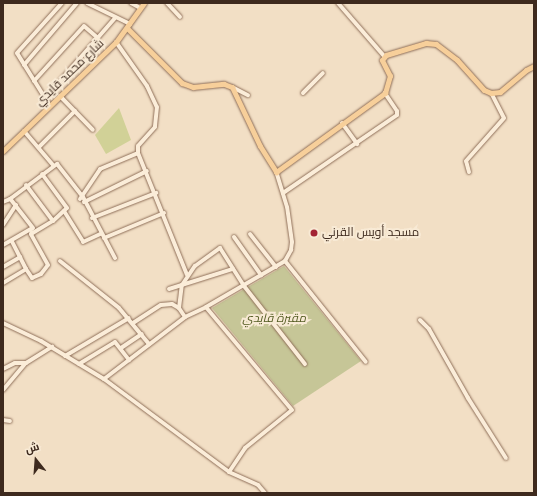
<!DOCTYPE html>
<meta charset="utf-8">
<style>
body{margin:0}
#map{position:relative;width:537px;height:496px;overflow:hidden;background:#f2dfc5;font-family:"Roboto Serif",Cairo,serif}
div>[style]{position:absolute}
[style*='--x']{left:calc(var(--x)*1px);top:calc(var(--y)*1px);width:calc(var(--w)*1px);rotate:calc(var(--a)*1deg)}
.green>*{inset:0;background:#d1d197}
.cemetery>*{inset:0;background:#c6c697}
.roads{filter:drop-shadow(0 0 1px #8f6f59) drop-shadow(0 0 1px #8f6f59)}
.minor>*{height:4px;margin:-2px;padding:0 2px;transform-origin:2px;border-radius:2px;background:#fbedd9}
.major>*{height:5px;margin:-2.5px;padding:0 2.5px;transform-origin:2.5px;border-radius:2.5px;background:#f7cf9a}
.dots>*{width:11px;height:11px;translate:-50% -50%;box-sizing:border-box;border:2px solid #f8ead5;border-radius:50%}
span{translate:-50% -50%;white-space:nowrap;text-align:center;line-height:1.15;-webkit-text-stroke:4px #f8ead5;paint-order:stroke}
.street-label{font-size:12px;color:#3e2a1e}
.poi-label{font-size:12px;color:#3e2a1e}
.left{translate:0 -50%;text-align:left}
.park-label{font-size:12px;color:#545c23;font-style:italic}
.frame{position:absolute;inset:0;border:4px solid #3e2a1e;pointer-events:none}
.north{position:absolute;left:16px;top:440px;width:40px;height:40px;-webkit-text-stroke:3px #f8ead5;paint-order:stroke;rotate:343deg;font-size:11px;font-weight:700;line-height:16px;text-align:center;color:#3e2a1e}
.north::after{content:'';display:block;margin:auto;width:14px;height:18px;background:#3e2a1e;clip-path:polygon(50% 0,100% 100%,50% 72%,0 100%)}
</style>
<div id="map">
<div class="green">
<i style="clip-path:polygon(119px 108px,131px 140px,106px 154px,95px 135px)"></i>
</div>
<div class="cemetery">
<i style="clip-path:polygon(284px 266px,361px 361px,293px 406px,212px 308px)"></i>
</div>
<div class="roads">
<div class="minor">
<i style="--x:87;--y:3;--w:48;--a:26"></i>
<i style="--x:131;--y:3;--w:10;--a:29"></i>
<i style="--x:167;--y:3;--w:19;--a:47"></i>
<i style="--x:338;--y:3;--w:70;--a:49"></i>
<i style="--x:116;--y:42;--w:54;--a:54.8"></i>
<i style="--x:147;--y:86;--w:23;--a:65"></i>
<i style="--x:157;--y:107;--w:20;--a:96"></i>
<i style="--x:155;--y:127;--w:25;--a:132"></i>
<i style="--x:138;--y:146;--w:7;--a:90"></i>
<i style="--x:138;--y:153;--w:131;--a:68.1"></i>
<i style="--x:24;--y:65;--w:82;--a:-49.5"></i>
<i style="--x:34;--y:81;--w:74;--a:-47.7"></i>
<i style="--x:84;--y:26;--w:18;--a:41"></i>
<i style="--x:232;--y:87;--w:18;--a:27"></i>
<i style="--x:303;--y:93;--w:28;--a:-45"></i>
<i style="--x:60;--y:96;--w:47;--a:45.9"></i>
<i style="--x:45;--y:98;--w:106;--a:-48.8"></i>
<i style="--x:50;--y:106;--w:62;--a:-121.9"></i>
<i style="--x:17;--y:53;--w:67;--a:-48"></i>
<i style="--x:342;--y:123;--w:26;--a:54"></i>
<i style="--x:24;--y:131;--w:45;--a:49.5"></i>
<i style="--x:39;--y:147;--w:51;--a:-45"></i>
<i style="--x:469;--y:172;--w:11;--a:-105"></i>
<i style="--x:466;--y:161;--w:57;--a:-48.5"></i>
<i style="--x:504;--y:118;--w:28;--a:-117"></i>
<i style="--x:26;--y:185;--w:45;--a:53.1"></i>
<i style="--x:53;--y:221;--w:19;--a:-43"></i>
<i style="--x:67;--y:208;--w:42;--a:-126.3"></i>
<i style="--x:283;--y:193;--w:138;--a:-34.4"></i>
<i style="--x:397;--y:115;--w:4;--a:-90"></i>
<i style="--x:397;--y:111;--w:22;--a:-124"></i>
<i style="--x:80;--y:199;--w:36;--a:-56"></i>
<i style="--x:100;--y:169;--w:41;--a:-22.8"></i>
<i style="--x:3;--y:202;--w:8;--a:-23"></i>
<i style="--x:84;--y:202;--w:70;--a:-26.2"></i>
<i style="--x:64;--y:211;--w:36;--a:58"></i>
<i style="--x:83;--y:242;--w:19;--a:-25"></i>
<i style="--x:92;--y:218;--w:69;--a:-21.3"></i>
<i style="--x:3;--y:225;--w:24;--a:-57"></i>
<i style="--x:32;--y:232;--w:2;--a:117"></i>
<i style="--x:31;--y:234;--w:26;--a:-31"></i>
<i style="--x:250;--y:234;--w:42;--a:51.8"></i>
<i style="--x:234;--y:237;--w:47;--a:54.6"></i>
<i style="--x:104;--y:238;--w:65;--a:-22.6"></i>
<i style="--x:3;--y:245;--w:34;--a:-30"></i>
<i style="--x:33;--y:228;--w:37;--a:-128"></i>
<i style="--x:10;--y:199;--w:59;--a:-36.7"></i>
<i style="--x:57;--y:164;--w:42;--a:51.8"></i>
<i style="--x:83;--y:197;--w:69;--a:62.3"></i>
<i style="--x:60;--y:261;--w:75;--a:38.5"></i>
<i style="--x:119;--y:308;--w:47;--a:50.2"></i>
<i style="--x:285;--y:261;--w:129;--a:51.3"></i>
<i style="--x:3;--y:267;--w:20;--a:-30"></i>
<i style="--x:26;--y:269;--w:11;--a:56"></i>
<i style="--x:32;--y:278;--w:10;--a:-24"></i>
<i style="--x:41;--y:274;--w:11;--a:-52"></i>
<i style="--x:48;--y:265;--w:35;--a:-119"></i>
<i style="--x:3;--y:283;--w:27;--a:-31"></i>
<i style="--x:26;--y:269;--w:31;--a:-117"></i>
<i style="--x:169;--y:289;--w:67;--a:-17.4"></i>
<i style="--x:185;--y:317;--w:11;--a:-124"></i>
<i style="--x:179;--y:308;--w:23;--a:-83"></i>
<i style="--x:182;--y:285;--w:23;--a:-56"></i>
<i style="--x:195;--y:266;--w:31;--a:-36"></i>
<i style="--x:220;--y:248;--w:45;--a:57.7"></i>
<i style="--x:244;--y:286;--w:99;--a:52"></i>
<i style="--x:420;--y:320;--w:13;--a:45"></i>
<i style="--x:429;--y:329;--w:79;--a:60.5"></i>
<i style="--x:468;--y:398;--w:71;--a:57.7"></i>
<i style="--x:3;--y:323;--w:42;--a:25.3"></i>
<i style="--x:41;--y:341;--w:74;--a:31.1"></i>
<i style="--x:104;--y:379;--w:156;--a:36.6"></i>
<i style="--x:229;--y:472;--w:29;--a:-56"></i>
<i style="--x:245;--y:448;--w:60;--a:-39"></i>
<i style="--x:292;--y:410;--w:134;--a:-129.9"></i>
<i style="--x:133;--y:323;--w:33;--a:-33"></i>
<i style="--x:161;--y:305;--w:11;--a:-5"></i>
<i style="--x:172;--y:304;--w:8;--a:30"></i>
<i style="--x:121;--y:348;--w:25;--a:-34"></i>
<i style="--x:65;--y:356;--w:74;--a:-30.7"></i>
<i style="--x:79;--y:364;--w:42;--a:-31.4"></i>
<i style="--x:115;--y:342;--w:23;--a:52"></i>
<i style="--x:3;--y:369;--w:13;--a:-27"></i>
<i style="--x:15;--y:363;--w:11;--a:0"></i>
<i style="--x:104;--y:379;--w:102;--a:-37.4"></i>
<i style="--x:185;--y:317;--w:23;--a:-25"></i>
<i style="--x:206;--y:307;--w:91;--a:-30.2"></i>
<i style="--x:285;--y:261;--w:13;--a:-61"></i>
<i style="--x:291;--y:250;--w:8;--a:-83"></i>
<i style="--x:292;--y:242;--w:35;--a:-98"></i>
<i style="--x:287;--y:207;--w:37;--a:-107"></i>
<i style="--x:3;--y:390;--w:35;--a:-50"></i>
<i style="--x:26;--y:363;--w:31;--a:-32"></i>
<i style="--x:3;--y:420;--w:7;--a:8"></i>
<i style="--x:229;--y:472;--w:32;--a:24"></i>
<i style="--x:258;--y:485;--w:11;--a:49"></i>
</div>
<div class="major">
<i style="--x:127;--y:28;--w:78;--a:45"></i>
<i style="--x:182;--y:83;--w:12;--a:20"></i>
<i style="--x:193;--y:87;--w:31;--a:-6"></i>
<i style="--x:224;--y:84;--w:9;--a:21"></i>
<i style="--x:232;--y:87;--w:65;--a:64.6"></i>
<i style="--x:260;--y:146;--w:31;--a:58"></i>
<i style="--x:276;--y:172;--w:135;--a:-35.9"></i>
<i style="--x:385;--y:93;--w:18;--a:-74"></i>
<i style="--x:390;--y:76;--w:18;--a:-117"></i>
<i style="--x:382;--y:60;--w:6;--a:-51"></i>
<i style="--x:386;--y:55;--w:42;--a:-16.7"></i>
<i style="--x:426;--y:43;--w:10;--a:6"></i>
<i style="--x:436;--y:44;--w:26;--a:37"></i>
<i style="--x:457;--y:60;--w:40;--a:48"></i>
<i style="--x:484;--y:90;--w:8;--a:23"></i>
<i style="--x:491;--y:93;--w:9;--a:-6"></i>
<i style="--x:500;--y:92;--w:34;--a:-40"></i>
<i style="--x:526;--y:70;--w:9;--a:-27"></i>
<i style="--x:3;--y:151;--w:157;--a:-44"></i>
<i style="--x:116;--y:42;--w:48;--a:-54.3"></i>
</div>
</div>
<div class="dots">
<i style="left:314px;top:233px;background:#a32434"></i>
</div>
<div class="street-label">
<span style="left:70px;top:73px;rotate:-44deg">شارع محمد قايدي</span>
</div>
<div class="poi-label">
<span class="left" style="left:322px;top:233px">مسجد أويس القرني</span>
</div>
<div class="park-label">
<span style="left:274px;top:319px">مقبرة قايدي</span>
</div>
<div class="frame"></div>
<div class="north">ش</div>
</div>
